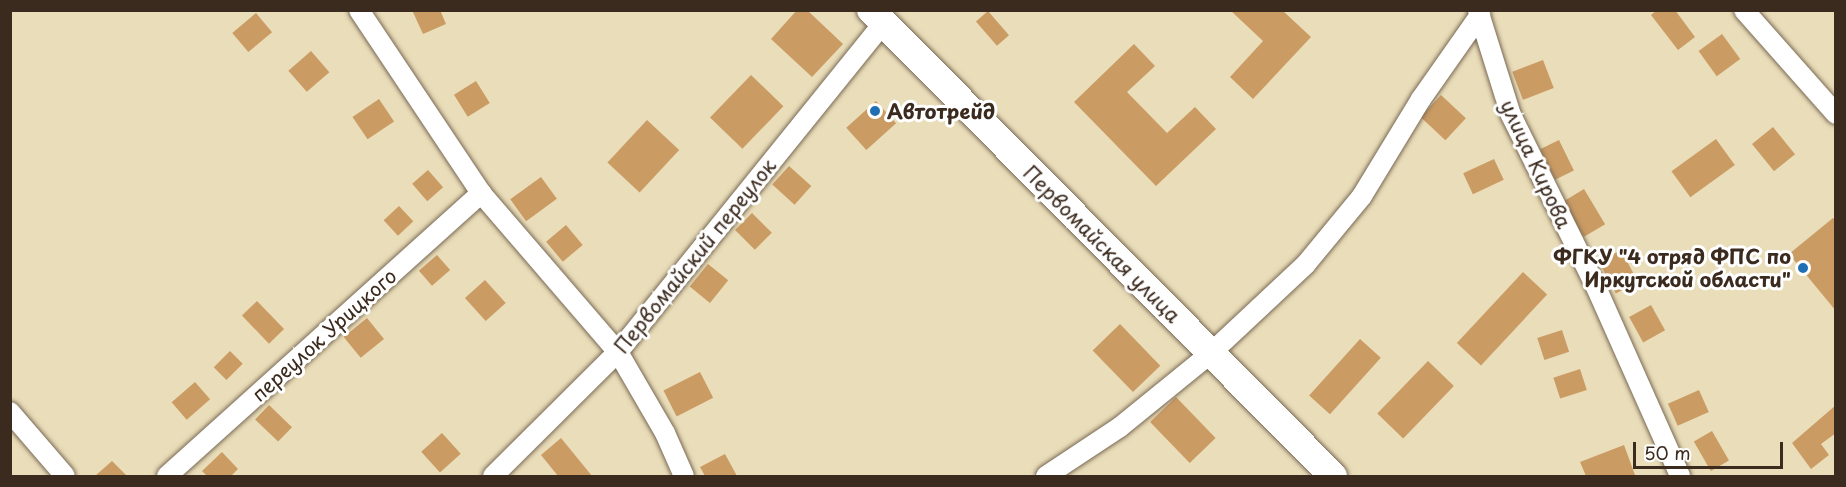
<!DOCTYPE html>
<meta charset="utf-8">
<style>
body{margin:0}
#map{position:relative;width:1846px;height:487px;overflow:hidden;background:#eaddb9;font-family:"Playpen Sans",sans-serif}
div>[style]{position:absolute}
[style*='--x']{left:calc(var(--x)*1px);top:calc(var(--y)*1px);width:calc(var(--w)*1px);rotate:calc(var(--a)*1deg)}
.building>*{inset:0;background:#cb9b64;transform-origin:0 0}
.roads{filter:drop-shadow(0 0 2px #786954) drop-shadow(0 0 2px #786954)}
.street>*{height:20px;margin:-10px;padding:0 10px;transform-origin:10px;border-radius:10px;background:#fff}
.secondary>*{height:28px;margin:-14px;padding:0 14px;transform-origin:14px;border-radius:14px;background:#fff}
.dots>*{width:16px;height:16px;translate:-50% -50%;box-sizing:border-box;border:3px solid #fff;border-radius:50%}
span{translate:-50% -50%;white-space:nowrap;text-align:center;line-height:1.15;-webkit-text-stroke:6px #fff;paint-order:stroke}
.poi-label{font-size:20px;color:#3b2a1e;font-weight:700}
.left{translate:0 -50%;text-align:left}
.right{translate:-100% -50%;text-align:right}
.street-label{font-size:20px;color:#3b2a1e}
.frame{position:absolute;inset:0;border:12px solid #3b2a1e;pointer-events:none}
.scale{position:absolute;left:1633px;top:442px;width:150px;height:27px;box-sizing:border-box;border:3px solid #3b2a1e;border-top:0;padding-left:8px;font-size:18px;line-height:21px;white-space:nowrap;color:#3b2a1e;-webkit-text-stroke:4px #fff;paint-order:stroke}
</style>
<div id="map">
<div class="building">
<i style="clip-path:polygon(412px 10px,440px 10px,446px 24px,423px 34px)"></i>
<i style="clip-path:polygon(797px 10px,807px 10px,843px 44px,812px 77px,771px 39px)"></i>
<i style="clip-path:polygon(1230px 10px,1282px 10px,1311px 37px,1253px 99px,1230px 77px,1263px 41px)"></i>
<i style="clip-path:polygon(1657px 10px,1675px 10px,1695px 37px,1678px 50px,1651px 15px)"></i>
<i style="left:988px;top:11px;width:32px;height:16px;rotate:49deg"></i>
<i style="left:256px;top:13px;width:25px;height:31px;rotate:50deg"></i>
<i style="left:1722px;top:34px;width:31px;height:29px;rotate:54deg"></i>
<i style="clip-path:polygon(1134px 44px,1155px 66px,1127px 92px,1167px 133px,1195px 107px,1216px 129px,1156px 186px,1074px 102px)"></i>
<i style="left:311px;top:51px;width:28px;height:30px;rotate:49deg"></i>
<i style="left:1543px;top:60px;width:30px;height:33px;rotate:69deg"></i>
<i style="left:751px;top:75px;width:45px;height:59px;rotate:44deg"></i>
<i style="left:476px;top:81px;width:26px;height:26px;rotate:58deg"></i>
<i style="left:1441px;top:95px;width:34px;height:30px;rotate:43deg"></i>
<i style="left:379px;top:99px;width:27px;height:32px;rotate:56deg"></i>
<i style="left:876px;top:101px;width:30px;height:40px;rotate:48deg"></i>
<i style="left:647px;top:120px;width:44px;height:58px;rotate:43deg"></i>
<i style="left:1773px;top:127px;width:35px;height:27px;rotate:51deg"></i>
<i style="left:1716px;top:139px;width:32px;height:55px;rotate:54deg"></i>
<i style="left:1559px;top:140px;width:34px;height:21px;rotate:64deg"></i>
<i style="left:1494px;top:159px;width:23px;height:34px;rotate:65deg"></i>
<i style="left:789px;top:166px;width:30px;height:25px;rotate:42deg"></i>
<i style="left:428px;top:170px;width:23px;height:21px;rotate:49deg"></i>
<i style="left:541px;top:177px;width:27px;height:38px;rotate:54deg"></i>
<i style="left:1584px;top:189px;width:41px;height:25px;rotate:59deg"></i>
<i style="left:399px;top:206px;width:21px;height:21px;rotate:47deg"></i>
<i style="left:752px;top:213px;width:28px;height:24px;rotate:45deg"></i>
<i style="clip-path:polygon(1833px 218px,1836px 221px,1836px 311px,1789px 254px)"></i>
<i style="left:566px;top:225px;width:26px;height:26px;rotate:50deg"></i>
<i style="left:1621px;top:250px;width:36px;height:25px;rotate:62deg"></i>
<i style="left:437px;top:255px;width:20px;height:24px;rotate:49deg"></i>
<i style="left:708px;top:264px;width:26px;height:29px;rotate:39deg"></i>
<i style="left:1523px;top:272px;width:33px;height:97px;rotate:43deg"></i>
<i style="left:485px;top:280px;width:31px;height:27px;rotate:48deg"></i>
<i style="left:257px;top:301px;width:39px;height:21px;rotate:46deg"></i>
<i style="left:1651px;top:305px;width:29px;height:25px;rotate:61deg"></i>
<i style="left:367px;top:318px;width:27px;height:30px;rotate:51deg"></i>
<i style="left:1120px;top:324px;width:58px;height:38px;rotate:46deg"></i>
<i style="left:1562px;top:330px;width:23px;height:26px;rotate:72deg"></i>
<i style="left:1360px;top:339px;width:28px;height:76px;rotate:42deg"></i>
<i style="left:230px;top:351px;width:18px;height:23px;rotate:45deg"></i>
<i style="left:1428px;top:361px;width:36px;height:73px;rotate:44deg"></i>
<i style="left:1580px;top:369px;width:22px;height:28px;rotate:72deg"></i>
<i style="left:700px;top:372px;width:29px;height:41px;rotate:63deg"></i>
<i style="left:195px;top:382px;width:23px;height:31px;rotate:49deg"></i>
<i style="left:1699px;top:390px;width:24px;height:34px;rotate:66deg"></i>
<i style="left:1176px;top:397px;width:57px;height:36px;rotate:46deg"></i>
<i style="left:269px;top:405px;width:32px;height:20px;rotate:44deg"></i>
<i style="clip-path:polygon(1836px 405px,1836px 433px,1821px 444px,1829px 455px,1811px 469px,1792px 443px)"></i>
<i style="left:1712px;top:431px;width:34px;height:21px;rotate:60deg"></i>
<i style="left:442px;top:433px;width:28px;height:28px;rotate:48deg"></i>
<i style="clip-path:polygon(561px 438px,592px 476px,558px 476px,541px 455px)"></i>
<i style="clip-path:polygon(1624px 445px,1635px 475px,1586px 476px,1580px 462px)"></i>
<i style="clip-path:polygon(222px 452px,238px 469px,231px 476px,207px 476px,202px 471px)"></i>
<i style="clip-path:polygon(725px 454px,737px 476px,705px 476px,700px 467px)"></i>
<i style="clip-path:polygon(112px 461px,127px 476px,95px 476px)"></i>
</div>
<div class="roads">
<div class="street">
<i style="--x:359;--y:10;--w:220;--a:56.3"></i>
<i style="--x:481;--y:193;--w:210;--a:49.3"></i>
<i style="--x:618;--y:352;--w:94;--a:59.9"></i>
<i style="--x:665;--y:433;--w:47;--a:66.2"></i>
<i style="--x:1478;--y:10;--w:110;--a:72.6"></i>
<i style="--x:1511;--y:115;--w:192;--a:63.7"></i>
<i style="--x:1596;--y:287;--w:207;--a:66"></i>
<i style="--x:1744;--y:10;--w:139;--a:48.5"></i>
<i style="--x:10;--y:412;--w:84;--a:49.3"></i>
<i style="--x:167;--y:476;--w:423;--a:-42"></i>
<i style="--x:493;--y:476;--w:176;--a:-44.8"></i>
<i style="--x:618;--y:352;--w:422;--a:-51.1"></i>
<i style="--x:1046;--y:476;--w:89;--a:-33.5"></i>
<i style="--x:1120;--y:427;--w:117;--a:-39.1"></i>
<i style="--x:1211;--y:353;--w:130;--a:-43.1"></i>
<i style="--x:1306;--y:264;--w:88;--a:-50.5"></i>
<i style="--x:1362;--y:196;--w:114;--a:-58.7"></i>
<i style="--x:1421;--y:99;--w:103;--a:-54.9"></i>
</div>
<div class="secondary">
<i style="--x:871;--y:10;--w:656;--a:45.25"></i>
</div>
</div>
<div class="dots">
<i style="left:875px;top:111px;background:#1f6fb2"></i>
<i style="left:1803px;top:268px;background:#1f6fb2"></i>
</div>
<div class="poi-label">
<span class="left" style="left:887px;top:111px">Автотрейд</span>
<span class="right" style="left:1791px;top:268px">ФГКУ "4 отряд ФПС по<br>Иркутской области"</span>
</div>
<div class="street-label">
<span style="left:1536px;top:164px;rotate:65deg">улица Кирова</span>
<span style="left:1102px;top:244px;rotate:45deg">Первомайская улица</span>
<span style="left:695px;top:256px;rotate:-51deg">Первомайский переулок</span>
<span style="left:324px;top:335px;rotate:-42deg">переулок Урицкого</span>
</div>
<div class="frame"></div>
<div class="scale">50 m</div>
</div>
